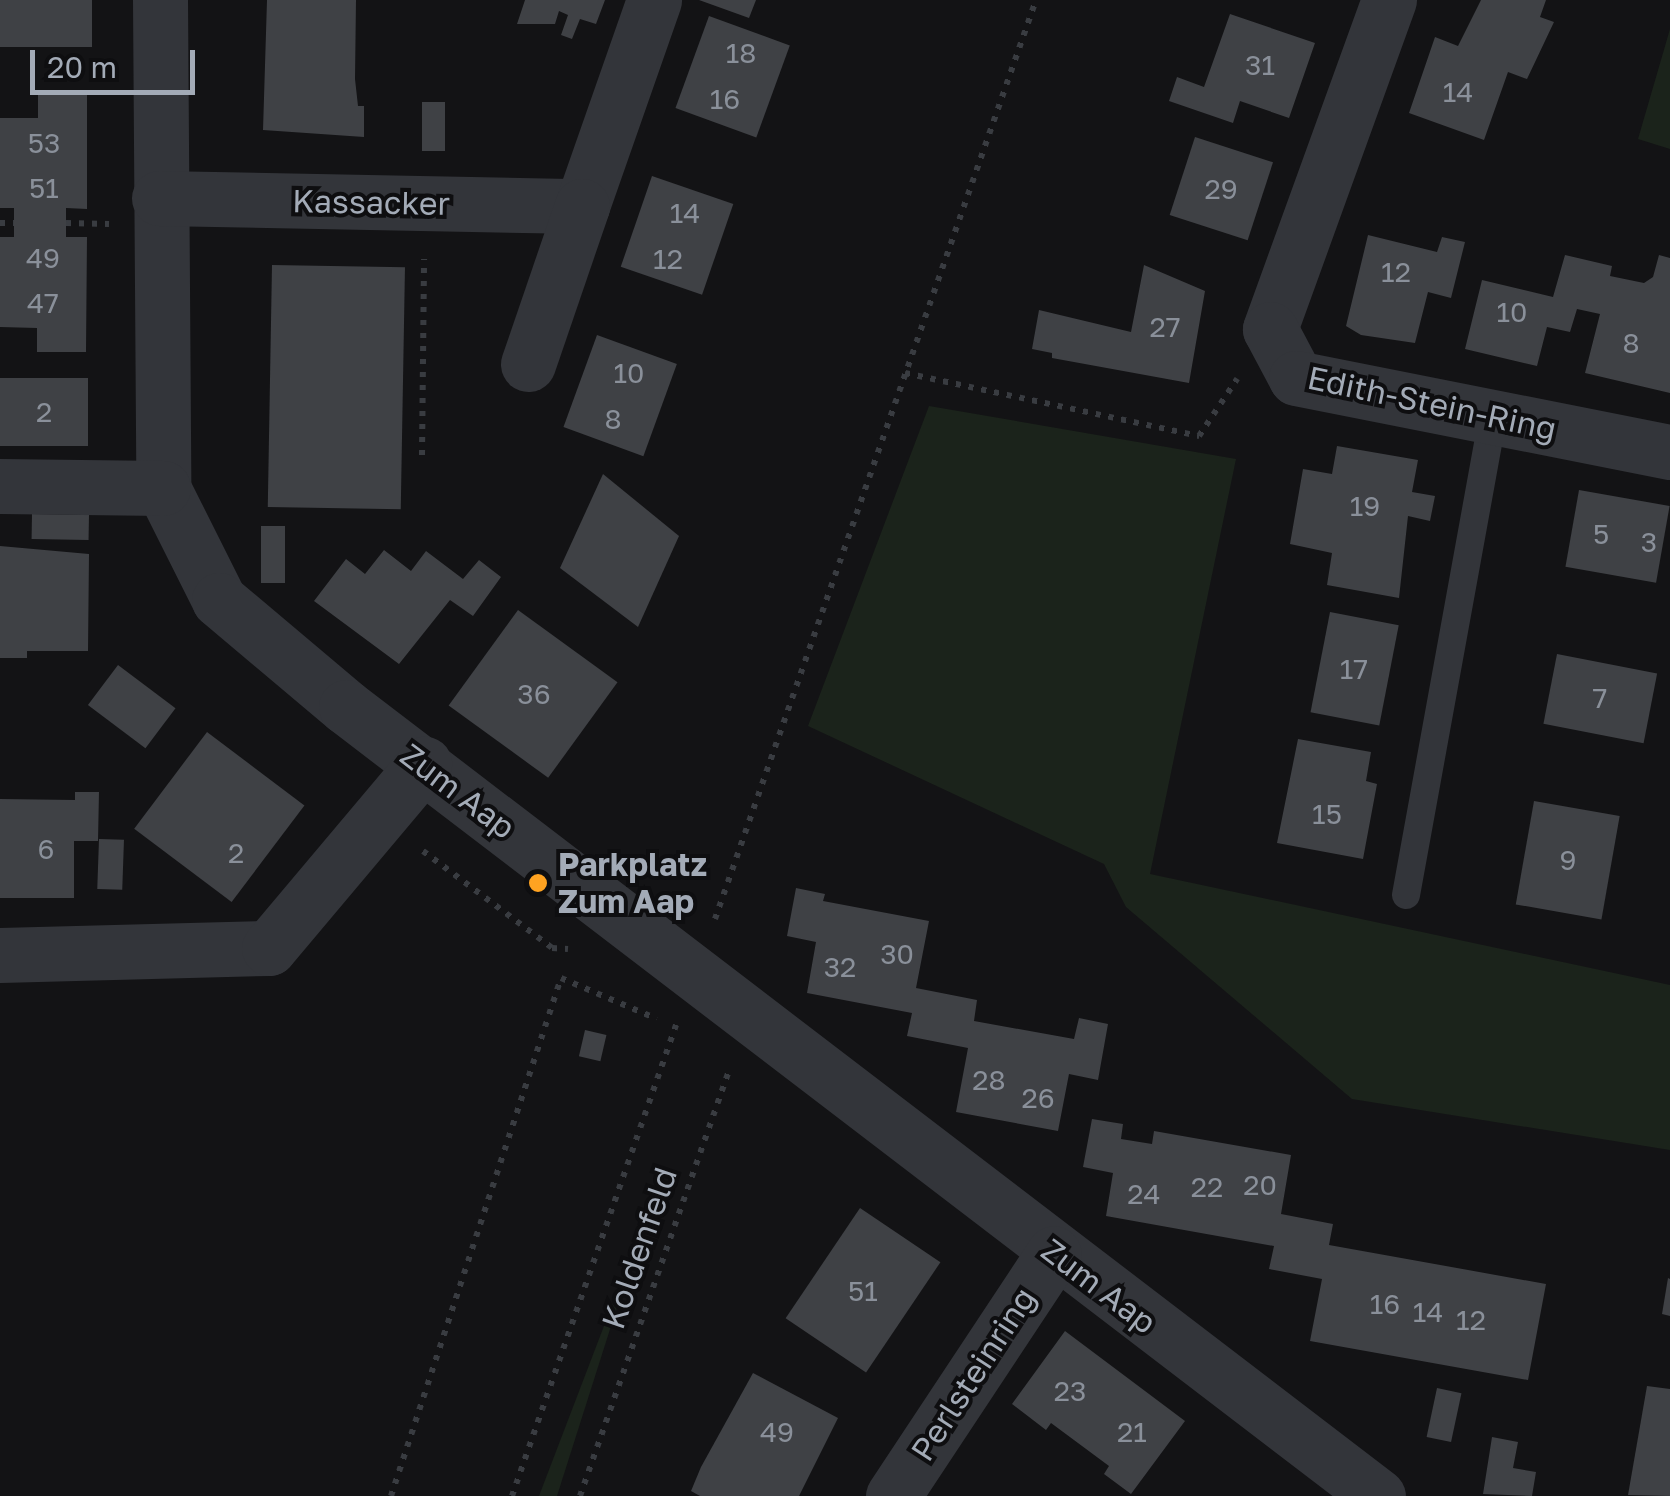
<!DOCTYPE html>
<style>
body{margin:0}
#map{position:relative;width:1670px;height:1496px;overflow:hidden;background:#131315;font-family:"Golos Text",sans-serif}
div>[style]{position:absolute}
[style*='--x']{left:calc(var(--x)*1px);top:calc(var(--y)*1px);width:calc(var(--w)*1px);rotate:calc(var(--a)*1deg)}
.green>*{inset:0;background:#1b231b}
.building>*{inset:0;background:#3f4145;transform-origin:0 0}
.path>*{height:6px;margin-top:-3px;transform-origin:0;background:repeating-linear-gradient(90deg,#393c41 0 5px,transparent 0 13px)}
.lane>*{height:28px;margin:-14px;padding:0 14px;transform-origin:14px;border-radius:14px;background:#33353a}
.street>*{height:55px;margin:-27.5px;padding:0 27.5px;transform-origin:27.5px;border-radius:27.5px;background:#33353a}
.dots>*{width:28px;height:28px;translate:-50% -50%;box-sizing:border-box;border:5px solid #0e0e10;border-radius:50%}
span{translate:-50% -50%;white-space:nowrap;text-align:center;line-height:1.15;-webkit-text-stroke:8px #0e0e10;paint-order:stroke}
.number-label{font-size:28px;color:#8a909a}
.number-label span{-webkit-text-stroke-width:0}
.street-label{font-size:32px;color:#a3abb7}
.poi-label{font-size:32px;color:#a3abb7;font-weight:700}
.left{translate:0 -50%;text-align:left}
.scale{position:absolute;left:30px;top:50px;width:165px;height:45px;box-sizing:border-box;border:5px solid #a3abb7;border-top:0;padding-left:12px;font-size:30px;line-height:35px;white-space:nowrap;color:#a3abb7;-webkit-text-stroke:8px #0e0e10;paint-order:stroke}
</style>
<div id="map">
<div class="green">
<i style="clip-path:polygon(1670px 29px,1670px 149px,1638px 139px)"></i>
<i style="clip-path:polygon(929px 406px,1236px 459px,1150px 874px,1670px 985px,1670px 1150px,1352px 1099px,1126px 907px,1104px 864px,808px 726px)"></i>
<i style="clip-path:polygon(646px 1216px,557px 1496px,539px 1496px)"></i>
</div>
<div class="building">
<i style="left:0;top:0;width:92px;height:47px"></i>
<i style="clip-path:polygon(267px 0,356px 0,355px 79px,358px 106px,364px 106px,364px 137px,263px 130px)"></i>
<i style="clip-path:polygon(525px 0,605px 0,596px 24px,580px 19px,572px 39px,561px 35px,568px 15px,559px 11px,555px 24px,517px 24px)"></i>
<i style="clip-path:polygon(699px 0,756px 0,749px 18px)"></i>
<i style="clip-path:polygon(1481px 0,1546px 0,1540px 17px,1554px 22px,1527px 79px,1508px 72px,1484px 140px,1409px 113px,1435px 37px,1458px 46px)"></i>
<i style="clip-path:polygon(1230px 14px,1315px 43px,1289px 118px,1240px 101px,1233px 123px,1169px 101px,1177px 77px,1204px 87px)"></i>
<i style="left:709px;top:16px;width:86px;height:98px;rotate:20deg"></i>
<i style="clip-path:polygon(38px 94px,87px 94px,87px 209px,66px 208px,66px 237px,87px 237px,86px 352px,37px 352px,37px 328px,0 327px,0 237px,14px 237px,14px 208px,0 208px,0 118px,38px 118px)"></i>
<i style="left:422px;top:102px;width:23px;height:49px"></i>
<i style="left:1195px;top:137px;width:82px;height:82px;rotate:18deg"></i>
<i style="left:652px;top:176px;width:86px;height:96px;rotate:19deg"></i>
<i style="clip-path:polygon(1368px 235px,1437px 252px,1442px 237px,1465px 242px,1451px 298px,1428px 292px,1415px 343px,1361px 335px,1346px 326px)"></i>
<i style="clip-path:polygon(1565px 255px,1612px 266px,1610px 276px,1644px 283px,1653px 277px,1659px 255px,1670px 258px,1670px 393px,1585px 373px,1600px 314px,1577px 309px,1570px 332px,1547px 327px,1537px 366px,1465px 349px,1482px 280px,1553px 297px)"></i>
<i style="left:272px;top:265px;width:133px;height:242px;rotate:1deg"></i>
<i style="clip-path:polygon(1144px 265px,1205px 291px,1189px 383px,1052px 358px,1052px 353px,1032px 349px,1039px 310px,1131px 332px)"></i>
<i style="left:597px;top:335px;width:85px;height:98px;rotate:20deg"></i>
<i style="left:0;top:378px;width:88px;height:68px"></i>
<i style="clip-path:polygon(1337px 446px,1418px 460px,1412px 492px,1435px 496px,1430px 521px,1408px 516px,1399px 598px,1327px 585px,1332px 553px,1290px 544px,1303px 469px,1332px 474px)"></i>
<i style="clip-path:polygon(603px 474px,679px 536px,638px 627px,560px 568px)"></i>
<i style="left:1579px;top:490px;width:92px;height:78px;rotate:10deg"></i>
<i style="left:32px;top:514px;width:57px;height:25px;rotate:1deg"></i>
<i style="left:261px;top:526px;width:24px;height:57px"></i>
<i style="clip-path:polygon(0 546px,89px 554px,88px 651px,27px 651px,27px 658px,0 658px)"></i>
<i style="clip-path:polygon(384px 550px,411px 571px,426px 551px,463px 579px,479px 560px,501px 577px,473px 616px,450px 600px,399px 664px,314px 601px,346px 559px,365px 574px)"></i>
<i style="left:518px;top:610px;width:123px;height:118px;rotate:36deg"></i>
<i style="left:1330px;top:612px;width:70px;height:102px;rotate:11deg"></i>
<i style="left:1557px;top:654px;width:102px;height:71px;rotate:11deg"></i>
<i style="left:118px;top:665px;width:72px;height:50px;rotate:37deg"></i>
<i style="left:207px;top:732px;width:122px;height:121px;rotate:37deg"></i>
<i style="clip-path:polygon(1298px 739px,1371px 752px,1366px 781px,1377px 784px,1363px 859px,1277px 843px)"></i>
<i style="clip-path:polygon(75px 792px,99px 792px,98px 841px,74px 841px,74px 898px,0 898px,0 799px,75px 800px)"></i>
<i style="left:1534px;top:801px;width:87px;height:105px;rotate:10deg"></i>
<i style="left:99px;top:839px;width:25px;height:50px;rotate:2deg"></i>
<i style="clip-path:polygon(796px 888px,825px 894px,823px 901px,929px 921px,916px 988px,977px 1000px,974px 1021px,1074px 1039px,1079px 1018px,1108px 1024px,1098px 1080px,1069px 1074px,1058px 1131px,956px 1112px,968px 1048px,907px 1036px,912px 1013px,807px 993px,816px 942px,787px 936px)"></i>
<i style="left:585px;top:1030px;width:22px;height:27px;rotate:13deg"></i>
<i style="clip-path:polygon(1092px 1119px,1123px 1124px,1121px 1139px,1152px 1144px,1154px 1131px,1291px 1155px,1281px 1214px,1333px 1224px,1329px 1245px,1546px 1284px,1528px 1380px,1310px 1341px,1322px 1279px,1269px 1269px,1274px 1246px,1106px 1216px,1113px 1173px,1083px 1167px)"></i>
<i style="left:860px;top:1208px;width:97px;height:133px;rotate:34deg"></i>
<i style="clip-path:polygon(1668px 1278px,1670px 1279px,1670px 1316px,1662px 1314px)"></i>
<i style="clip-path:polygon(1065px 1331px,1185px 1421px,1131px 1494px,1104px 1474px,1109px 1466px,1051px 1423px,1046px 1430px,1012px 1404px)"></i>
<i style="clip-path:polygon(753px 1373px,838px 1418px,799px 1496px,700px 1496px,691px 1491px,701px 1467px)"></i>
<i style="clip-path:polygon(1647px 1386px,1670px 1389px,1670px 1496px,1628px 1495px)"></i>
<i style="left:1437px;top:1388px;width:25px;height:50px;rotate:12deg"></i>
<i style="clip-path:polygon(1492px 1437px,1518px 1442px,1513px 1468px,1536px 1472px,1532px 1496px,1483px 1494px)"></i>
</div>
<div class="path">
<i style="--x:0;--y:223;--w:14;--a:0"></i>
<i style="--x:66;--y:223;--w:43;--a:1.3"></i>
<i style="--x:905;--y:373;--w:301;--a:12.1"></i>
<i style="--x:1199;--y:436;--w:69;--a:-56.3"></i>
<i style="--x:422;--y:455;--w:196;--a:-89.4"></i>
<i style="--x:423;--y:851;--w:161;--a:36.9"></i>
<i style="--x:552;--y:948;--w:16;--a:4"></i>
<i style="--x:715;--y:919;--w:973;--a:-70.75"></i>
<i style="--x:391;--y:1496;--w:545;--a:-71.83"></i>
<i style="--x:561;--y:978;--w:104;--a:23.1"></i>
<i style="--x:512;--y:1496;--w:499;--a:-70.8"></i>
<i style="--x:580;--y:1496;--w:454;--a:-70.7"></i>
</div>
<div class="lane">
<i style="--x:1406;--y:895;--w:487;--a:-79.7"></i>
</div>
<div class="street">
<i style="--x:160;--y:0;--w:488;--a:89.6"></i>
<i style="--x:163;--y:488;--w:125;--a:63.4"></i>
<i style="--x:219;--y:600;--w:166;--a:40.1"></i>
<i style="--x:346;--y:707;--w:1299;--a:37.4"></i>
<i style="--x:1389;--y:0;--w:350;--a:109.9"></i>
<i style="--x:1270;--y:329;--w:55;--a:62"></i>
<i style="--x:1296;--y:378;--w:381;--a:11.2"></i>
<i style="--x:159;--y:198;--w:423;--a:1.1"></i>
<i style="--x:582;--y:206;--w:218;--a:-70.7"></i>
<i style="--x:528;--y:364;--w:167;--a:-71.1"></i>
<i style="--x:0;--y:486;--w:163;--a:0.7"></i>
<i style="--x:0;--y:955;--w:269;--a:-1.5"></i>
<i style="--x:269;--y:948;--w:241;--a:-49.9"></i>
<i style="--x:893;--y:1496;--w:291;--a:-56.5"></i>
</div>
<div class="dots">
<i style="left:538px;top:883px;background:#ffa321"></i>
</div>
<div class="number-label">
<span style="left:741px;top:53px">18</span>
<span style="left:1260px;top:65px">31</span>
<span style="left:1458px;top:92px">14</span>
<span style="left:725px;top:99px">16</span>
<span style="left:44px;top:143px">53</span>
<span style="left:44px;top:188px">51</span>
<span style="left:1221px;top:189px">29</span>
<span style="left:685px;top:213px">14</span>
<span style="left:43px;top:258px">49</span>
<span style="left:668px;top:259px">12</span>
<span style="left:1396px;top:272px">12</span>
<span style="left:43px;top:303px">47</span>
<span style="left:1512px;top:312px">10</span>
<span style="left:1165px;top:327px">27</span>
<span style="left:1631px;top:343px">8</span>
<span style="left:629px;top:373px">10</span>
<span style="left:44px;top:412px">2</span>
<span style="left:613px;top:419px">8</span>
<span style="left:1365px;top:506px">19</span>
<span style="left:1601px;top:534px">5</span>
<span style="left:1649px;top:542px">3</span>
<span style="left:1354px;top:669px">17</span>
<span style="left:534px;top:694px">36</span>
<span style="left:1600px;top:698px">7</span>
<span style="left:1327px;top:814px">15</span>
<span style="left:46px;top:849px">6</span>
<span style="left:236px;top:853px">2</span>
<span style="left:1568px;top:860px">9</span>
<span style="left:897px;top:954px">30</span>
<span style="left:840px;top:967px">32</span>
<span style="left:989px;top:1080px">28</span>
<span style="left:1038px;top:1098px">26</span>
<span style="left:1260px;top:1185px">20</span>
<span style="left:1207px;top:1187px">22</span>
<span style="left:1144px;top:1194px">24</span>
<span style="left:863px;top:1291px">51</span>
<span style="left:1385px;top:1304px">16</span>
<span style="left:1428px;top:1312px">14</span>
<span style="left:1471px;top:1320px">12</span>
<span style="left:1070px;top:1391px">23</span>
<span style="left:777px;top:1432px">49</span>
<span style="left:1132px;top:1432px">21</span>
</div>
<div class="street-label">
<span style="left:371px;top:202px;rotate:1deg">Kassacker</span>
<span style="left:1432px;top:403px;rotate:12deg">Edith-Stein-Ring</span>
<span style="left:458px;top:791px;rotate:37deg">Zum Aap</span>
<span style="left:639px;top:1248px;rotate:-71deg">Koldenfeld</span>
<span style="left:1099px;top:1286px;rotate:37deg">Zum Aap</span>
<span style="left:973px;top:1374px;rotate:-57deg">Perlsteinring</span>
</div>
<div class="poi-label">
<span class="left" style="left:558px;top:883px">Parkplatz<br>Zum Aap</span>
</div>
<div class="scale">20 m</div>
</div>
